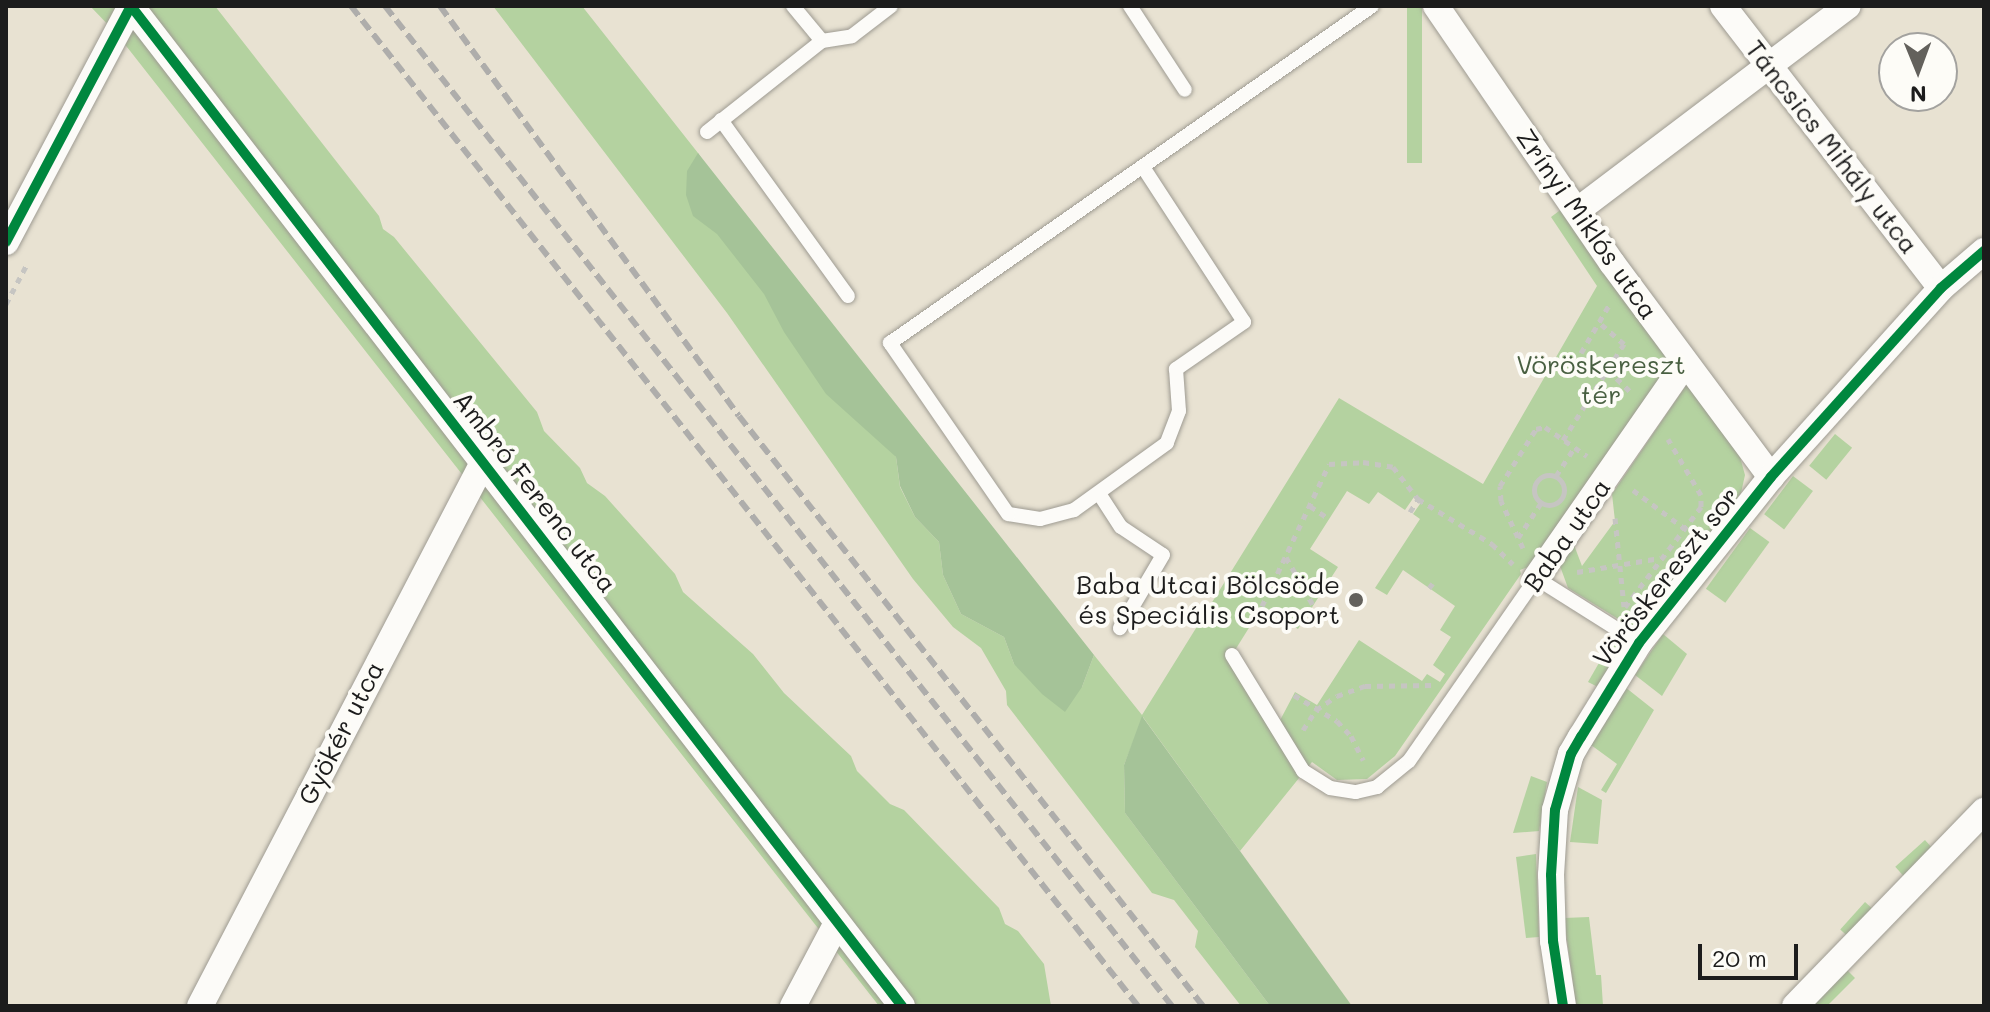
<!DOCTYPE html>
<meta charset="utf-8">
<style>
body{margin:0}
#map{position:relative;width:1990px;height:1012px;overflow:hidden;background:#e8e2d2;font-family:Mali,sans-serif}
div>[style]{position:absolute}
[style*='--x']{left:calc(var(--x)*1px);top:calc(var(--y)*1px);width:calc(var(--w)*1px);rotate:calc(var(--a)*1deg)}
.green>*{inset:0;background:#b4d2a0;transform-origin:0 0}
.forest>*{inset:0;background:#a5c398}
.path>*{height:5px;margin-top:-2.5px;transform-origin:0;background:repeating-linear-gradient(90deg,#c6c5c2 0 6px,transparent 0 12px)}
.path>.ring{margin:-2.5px;padding:0;box-sizing:content-box;background:none;border:5px solid #c6c5c2;border-radius:50%}
.roads{filter:drop-shadow(0 0 2px #9e9b92) drop-shadow(0 0 2px #9e9b92)}
.service>*{height:14px;margin:-7px;padding:0 7px;transform-origin:7px;border-radius:7px;background:#fcfbf8}
.minor>*{height:26px;margin:-13px;padding:0 13px;transform-origin:13px;border-radius:13px;background:#fcfbf8}
.rail>*{height:6px;margin-top:-3px;transform-origin:0;background:repeating-linear-gradient(90deg,#aeadab 0 12px,transparent 0 18px)}
.cycleway>*{height:10px;margin:-5px;padding:0 5px;transform-origin:5px;border-radius:5px;background:#00873e}
.dots>*{width:22px;height:22px;translate:-50% -50%;box-sizing:border-box;border:4px solid #fdfcf7;border-radius:50%}
span{translate:-50% -50%;white-space:nowrap;text-align:center;line-height:1.15;-webkit-text-stroke:8px #fdfcf7;paint-order:stroke}
.street-label{font-size:26px;color:#1c1c1c}
.park-label{font-size:26px;color:#485f41}
.poi-label{font-size:26px;color:#1c1c1c}
.right{translate:-100% -50%;text-align:right}
.frame{position:absolute;inset:0;border:8px solid #1c1c1c;pointer-events:none}
.north{position:absolute;left:1878px;top:32px;width:80px;height:80px;box-sizing:border-box;background:#fdfcf7;border:2px solid #a3a29f;border-radius:50%;rotate:179deg;font-size:22px;font-weight:700;line-height:32px;text-align:center;color:#1c1c1c}
.north::after{content:'';display:block;margin:auto;width:28px;height:36px;background:#63615c;clip-path:polygon(50% 0,100% 100%,50% 72%,0 100%)}
.scale{position:absolute;left:1698px;top:944px;width:100px;height:36px;box-sizing:border-box;border:4px solid #1c1c1c;border-top:0;padding-left:10px;font-size:24px;line-height:28px;white-space:nowrap;color:#1c1c1c;-webkit-text-stroke:6px #fdfcf7;paint-order:stroke}
</style>
<div id="map">
<div class="green">
<i style="clip-path:polygon(90px 6px,215px 6px,379px 216px,383px 229px,394px 237px,537px 412px,544px 431px,580px 468px,587px 483px,605px 496px,675px 574px,683px 592px,753px 654px,784px 693px,851px 756px,857px 771px,890px 804px,904px 810px,999px 908px,1005px 924px,1018px 931px,1044px 964px,1051px 1006px,879px 1006px,116px 33px)"></i>
<i style="clip-path:polygon(evenodd,493px 6px,582px 6px,698px 153px,896px 457px,900px 487px,915px 517px,939px 542px,943px 575px,961px 614px,1004px 637px,1014px 664px,1082px 687px,1094px 655px,1142px 715px,1339px 398px,1483px 484px,1597px 286px,1551px 217px,1563px 208px,1672px 366px,1531px 566px,1520px 570px,1521px 574px,1395px 756px,1367px 779px,1337px 780px,1312px 762px,1240px 851px,1143px 717px,1124px 765px,1125px 813px,1270px 1006px,1241px 1006px,1195px 947px,1198px 931px,1174px 900px,1152px 893px,1007px 705px,1006px 691px,981px 648px,953px 627px,913px 579px,727px 313px,493px 6px,1347px 491px,1369px 504px,1378px 492px,1405px 510px,1414px 497px,1422px 501px,1413px 514px,1420px 519px,1375px 588px,1387px 595px,1403px 570px,1455px 606px,1440px 630px,1451px 637px,1433px 665px,1445px 674px,1440px 682px,1427px 674px,1422px 681px,1359px 640px,1317px 705px,1295px 692px,1277px 726px,1232px 655px,1262px 607px,1298px 629px,1338px 567px,1310px 549px,1347px 491px)"></i>
<i style="left:1407px;top:6px;width:15px;height:157px"></i>
<i style="clip-path:polygon(1687px 384px,1740px 457px,1745px 475px,1741px 493px,1636px 630px,1568px 588px,1560px 566px,1574px 545px,1582px 566px,1615px 521px,1612px 494px)"></i>
<i style="left:1835px;top:434px;width:22px;height:41px;rotate:39deg"></i>
<i style="left:1793px;top:476px;width:25px;height:48px;rotate:37deg"></i>
<i style="left:1750px;top:528px;width:24px;height:75px;rotate:36deg"></i>
<i style="clip-path:polygon(1663px 634px,1687px 654px,1662px 696px,1635px 675px)"></i>
<i style="clip-path:polygon(1611px 642px,1622px 649px,1598px 687px,1588px 682px)"></i>
<i style="clip-path:polygon(1625px 687px,1654px 710px,1606px 793px,1601px 790px,1617px 764px,1591px 745px)"></i>
<i style="clip-path:polygon(1531px 776px,1547px 782px,1539px 831px,1513px 833px)"></i>
<i style="clip-path:polygon(1578px 787px,1602px 800px,1598px 844px,1570px 842px)"></i>
<i style="left:1925px;top:840px;width:12px;height:40px;rotate:48deg"></i>
<i style="clip-path:polygon(1536px 854px,1539px 937px,1526px 938px,1516px 857px)"></i>
<i style="left:1865px;top:902px;width:13px;height:37px;rotate:42deg"></i>
<i style="clip-path:polygon(1589px 917px,1596px 975px,1601px 975px,1603px 1006px,1576px 1006px,1564px 918px)"></i>
<i style="clip-path:polygon(1847px 970px,1855px 978px,1827px 1006px,1812px 1006px)"></i>
</div>
<div class="forest">
<i style="clip-path:polygon(698px 153px,1094px 655px,1082px 687px,1065px 712px,1042px 694px,1014px 664px,1004px 637px,961px 614px,943px 575px,939px 542px,915px 517px,900px 486px,896px 457px,826px 394px,784px 332px,764px 294px,717px 234px,693px 216px,686px 195px,687px 171px)"></i>
<i style="clip-path:polygon(1142px 716px,1240px 851px,1352px 1006px,1270px 1006px,1125px 813px,1124px 765px)"></i>
</div>
<div class="path">
<i style="--x:6;--y:304;--w:43;--a:-62.2"></i>
<i style="--x:1581;--y:353;--w:56;--a:-59.7"></i>
<i style="--x:1608;--y:370;--w:30;--a:44"></i>
<i style="--x:1563;--y:440;--w:114;--a:-57.6"></i>
<i style="--x:1624;--y:344;--w:33;--a:-139"></i>
<i class="ring" style="left:1534px;top:475px;width:25px;height:25px"></i>
<i style="--x:1556;--y:476;--w:35;--a:-57"></i>
<i style="--x:1633;--y:490;--w:64;--a:36.7"></i>
<i style="--x:1310;--y:506;--w:23;--a:34"></i>
<i style="--x:1410;--y:512;--w:15;--a:-58"></i>
<i style="--x:1418;--y:499;--w:87;--a:31.3"></i>
<i style="--x:1492;--y:544;--w:29;--a:44"></i>
<i style="--x:1615;--y:518;--w:89;--a:84.2"></i>
<i style="--x:1518;--y:538;--w:42;--a:-56.7"></i>
<i style="--x:1523;--y:548;--w:52;--a:-115.1"></i>
<i style="--x:1501;--y:501;--w:15;--a:-94"></i>
<i style="--x:1500;--y:486;--w:67;--a:-57.7"></i>
<i style="--x:1536;--y:429;--w:9;--a:-13"></i>
<i style="--x:1545;--y:427;--w:51;--a:34.6"></i>
<i style="--x:1286;--y:557;--w:55;--a:60.6"></i>
<i style="--x:1577;--y:572;--w:84;--a:-9.6"></i>
<i style="--x:1429;--y:588;--w:6;--a:-51"></i>
<i style="--x:1262;--y:606;--w:157;--a:-64.7"></i>
<i style="--x:1329;--y:464;--w:34;--a:-3"></i>
<i style="--x:1363;--y:462;--w:30;--a:9"></i>
<i style="--x:1393;--y:467;--w:41;--a:52"></i>
<i style="--x:1625;--y:607;--w:126;--a:-52.8"></i>
<i style="--x:1701;--y:507;--w:12;--a:-90"></i>
<i style="--x:1701;--y:495;--w:65;--a:-120.5"></i>
<i style="--x:1294;--y:695;--w:50;--a:31.2"></i>
<i style="--x:1337;--y:721;--w:21;--a:47"></i>
<i style="--x:1351;--y:736;--w:27;--a:63"></i>
<i style="--x:1303;--y:730;--w:24;--a:-57"></i>
<i style="--x:1316;--y:710;--w:25;--a:-34"></i>
<i style="--x:1337;--y:696;--w:30;--a:-20"></i>
<i style="--x:1365;--y:686;--w:67;--a:-0.9"></i>
</div>
<div class="roads">
<div class="service">
<i style="--x:793;--y:6;--w:45;--a:50.4"></i>
<i style="--x:1130;--y:6;--w:100;--a:56.8"></i>
<i style="--x:721;--y:120;--w:217;--a:54.2"></i>
<i style="--x:707;--y:132;--w:147;--a:-38.4"></i>
<i style="--x:822;--y:41;--w:30;--a:-9"></i>
<i style="--x:852;--y:36;--w:49;--a:-37.6"></i>
<i style="--x:1143;--y:167;--w:185;--a:56.9"></i>
<i style="--x:1244;--y:322;--w:83;--a:145.3"></i>
<i style="--x:1176;--y:369;--w:42;--a:85.9"></i>
<i style="--x:1179;--y:411;--w:34;--a:111"></i>
<i style="--x:1167;--y:443;--w:115;--a:144.2"></i>
<i style="--x:1074;--y:510;--w:35;--a:165"></i>
<i style="--x:1040;--y:519;--w:32;--a:-171"></i>
<i style="--x:1008;--y:514;--w:208;--a:-124.6"></i>
<i style="--x:890;--y:343;--w:588;--a:-34.96"></i>
<i style="--x:1100;--y:495;--w:38;--a:57"></i>
<i style="--x:1121;--y:527;--w:50;--a:33.7"></i>
<i style="--x:1163;--y:555;--w:85;--a:120.5"></i>
<i style="--x:1232;--y:655;--w:136;--a:58.5"></i>
<i style="--x:1303;--y:771;--w:32;--a:32"></i>
<i style="--x:1330;--y:788;--w:26;--a:9"></i>
<i style="--x:1356;--y:792;--w:22;--a:-13"></i>
<i style="--x:1377;--y:787;--w:41;--a:-39.1"></i>
<i style="--x:1409;--y:761;--w:223;--a:-55.2"></i>
<i style="--x:1536;--y:578;--w:122;--a:32.3"></i>
</div>
<div class="minor">
<i style="--x:1436;--y:6;--w:311;--a:55.6"></i>
<i style="--x:1612;--y:263;--w:267;--a:53.4"></i>
<i style="--x:1723;--y:6;--w:356;--a:52.3"></i>
<i style="--x:1578;--y:210;--w:338;--a:-37.1"></i>
<i style="--x:6;--y:242;--w:267;--a:-62.1"></i>
<i style="--x:131;--y:6;--w:1263;--a:52.37"></i>
<i style="--x:1536;--y:578;--w:261;--a:-55.2"></i>
<i style="--x:200;--y:1006;--w:615;--a:-62.48"></i>
<i style="--x:793;--y:1006;--w:94;--a:-62.1"></i>
<i style="--x:1563;--y:1006;--w:66;--a:-98.7"></i>
<i style="--x:1553;--y:941;--w:66;--a:-91.7"></i>
<i style="--x:1551;--y:875;--w:65;--a:-86.5"></i>
<i style="--x:1555;--y:810;--w:58;--a:-74.1"></i>
<i style="--x:1571;--y:754;--w:20;--a:-60"></i>
<i style="--x:1581;--y:737;--w:110;--a:-58.3"></i>
<i style="--x:1639;--y:643;--w:212;--a:-51.5"></i>
<i style="--x:1771;--y:477;--w:254;--a:-48"></i>
<i style="--x:1941;--y:288;--w:57;--a:-40.7"></i>
<i style="--x:1795;--y:1006;--w:272;--a:-45.9"></i>
</div>
</div>
<div class="rail">
<i style="--x:351;--y:6;--w:1273;--a:51.8"></i>
<i style="--x:385;--y:6;--w:1273;--a:51.8"></i>
<i style="--x:440;--y:6;--w:507;--a:53.9"></i>
<i style="--x:739;--y:416;--w:751;--a:51.82"></i>
</div>
<div class="cycleway">
<i style="--x:6;--y:242;--w:267;--a:-62.1"></i>
<i style="--x:131;--y:6;--w:1263;--a:52.37"></i>
<i style="--x:1563;--y:1006;--w:66;--a:-98.7"></i>
<i style="--x:1553;--y:941;--w:66;--a:-91.7"></i>
<i style="--x:1551;--y:875;--w:65;--a:-86.5"></i>
<i style="--x:1555;--y:810;--w:58;--a:-74.1"></i>
<i style="--x:1571;--y:754;--w:20;--a:-60"></i>
<i style="--x:1581;--y:737;--w:110;--a:-58.3"></i>
<i style="--x:1639;--y:643;--w:212;--a:-51.5"></i>
<i style="--x:1771;--y:477;--w:254;--a:-48"></i>
<i style="--x:1941;--y:288;--w:57;--a:-40.7"></i>
</div>
<div class="dots">
<i style="left:1356px;top:600px;background:#63615c"></i>
</div>
<div class="street-label">
<span style="left:1832px;top:147px;rotate:52deg">Táncsics Mihály utca</span>
<span style="left:1587px;top:224px;rotate:55deg">Zrínyi Miklós utca</span>
<span style="left:535px;top:492px;rotate:52deg">Ambró Ferenc utca</span>
<span style="left:1567px;top:535px;rotate:-55deg">Baba utca</span>
<span style="left:1666px;top:577px;rotate:-52deg">Vöröskereszt sor</span>
<span style="left:341px;top:733px;rotate:-63deg">Gyökér utca</span>
</div>
<div class="park-label">
<span style="left:1601px;top:380px">Vöröskereszt<br>tér</span>
</div>
<div class="poi-label">
<span class="right" style="left:1340px;top:600px">Baba Utcai Bölcsöde<br>és Speciális Csoport</span>
</div>
<div class="frame"></div>
<div class="north">N</div>
<div class="scale">20 m</div>
</div>
